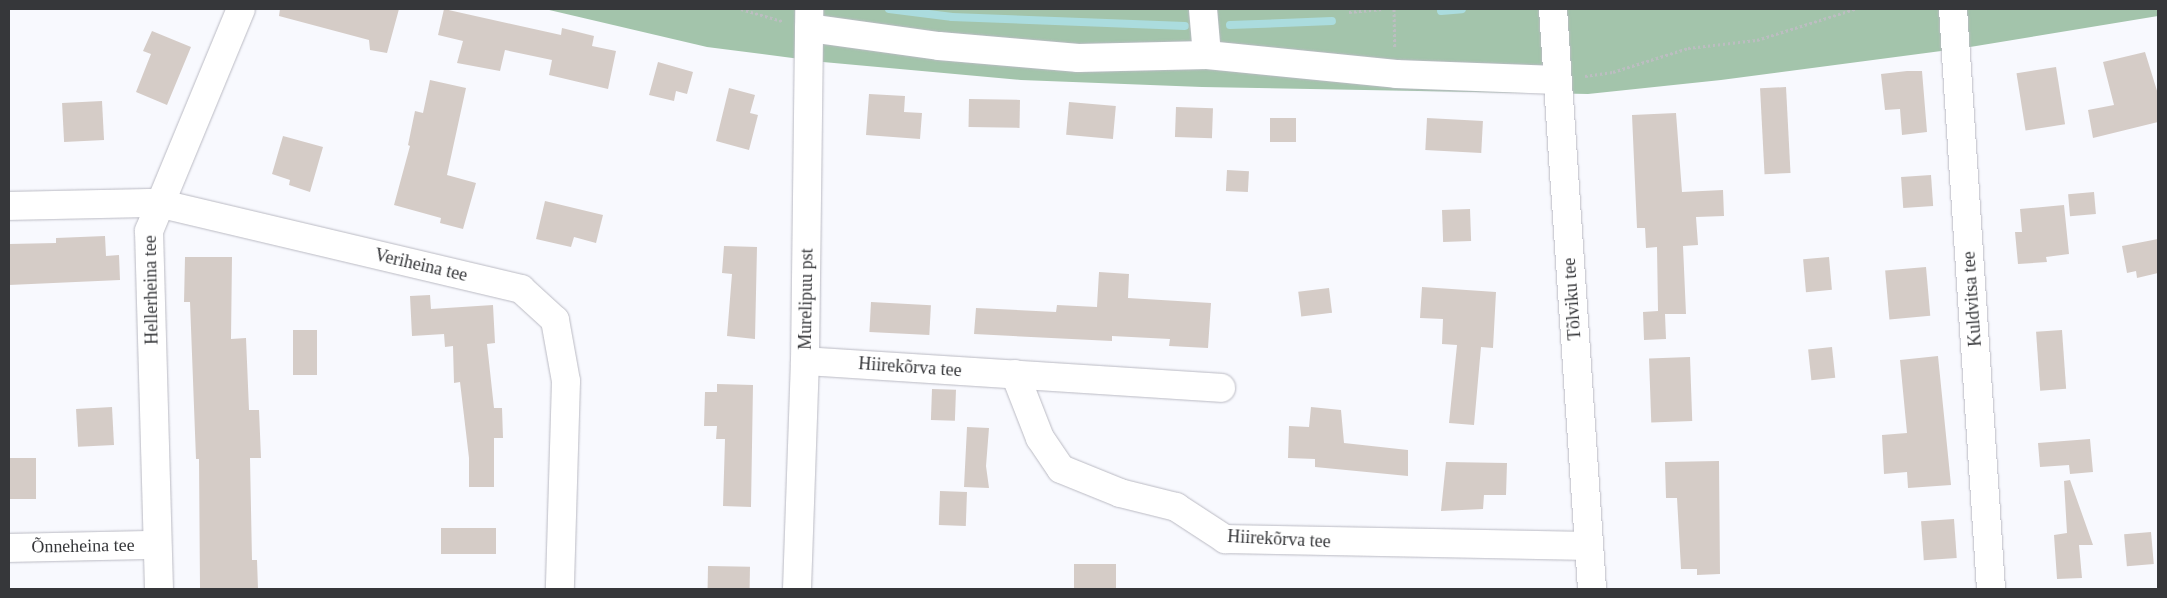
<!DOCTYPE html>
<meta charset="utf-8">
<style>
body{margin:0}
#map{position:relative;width:2167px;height:598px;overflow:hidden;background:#f8f9fe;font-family:"Times New Roman",serif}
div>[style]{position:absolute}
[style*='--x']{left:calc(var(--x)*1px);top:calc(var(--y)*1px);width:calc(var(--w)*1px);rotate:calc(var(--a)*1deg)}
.forest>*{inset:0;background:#a3c4ab}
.stream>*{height:8px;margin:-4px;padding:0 4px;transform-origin:4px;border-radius:4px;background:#abdcde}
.building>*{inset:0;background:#d5ccc7;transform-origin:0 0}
.path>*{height:3px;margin-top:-1.5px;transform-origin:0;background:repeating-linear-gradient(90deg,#bcbdc1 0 2.5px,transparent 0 5px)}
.roads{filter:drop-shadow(0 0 1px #babac3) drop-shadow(0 0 1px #babac3)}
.minor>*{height:28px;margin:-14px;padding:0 14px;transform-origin:14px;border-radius:14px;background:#fff}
span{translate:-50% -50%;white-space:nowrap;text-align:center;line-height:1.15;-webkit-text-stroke:4px #fff;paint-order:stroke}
.street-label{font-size:18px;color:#36373a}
.frame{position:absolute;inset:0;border:10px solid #36373a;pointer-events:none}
</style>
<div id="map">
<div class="forest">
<i style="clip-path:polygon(545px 9px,2158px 9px,2158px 16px,1964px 48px,1721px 80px,1588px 94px,1202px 87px,1021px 80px,823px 62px,707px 47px)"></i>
</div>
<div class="stream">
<i style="--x:889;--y:9;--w:64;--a:7.2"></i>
<i style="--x:952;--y:17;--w:233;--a:2.2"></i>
<i style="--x:1441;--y:11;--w:21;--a:-5"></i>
<i style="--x:1230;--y:25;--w:102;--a:-2.2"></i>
</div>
<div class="building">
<i style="clip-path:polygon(280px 9px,399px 9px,387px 53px,370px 50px,369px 40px,279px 16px)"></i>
<i style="clip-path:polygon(444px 9px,561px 35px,562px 28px,594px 36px,592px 46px,616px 51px,608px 89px,549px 75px,552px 60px,505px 50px,500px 71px,457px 63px,463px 41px,438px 35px)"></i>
<i style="clip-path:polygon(152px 31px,191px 47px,167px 105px,136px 92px,151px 54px,143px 51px)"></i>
<i style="clip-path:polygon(2145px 52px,2158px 94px,2158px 122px,2093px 138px,2088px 110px,2114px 105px,2103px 62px)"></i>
<i style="clip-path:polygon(658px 62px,693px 72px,687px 94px,676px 91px,674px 101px,649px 95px)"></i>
<i style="left:2056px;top:67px;width:58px;height:40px;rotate:81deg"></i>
<i style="clip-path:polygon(1907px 71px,1922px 71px,1927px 132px,1902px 135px,1900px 109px,1885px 110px,1881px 74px)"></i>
<i style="clip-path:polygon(430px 80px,466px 88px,447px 175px,476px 183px,463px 229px,440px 223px,441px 218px,394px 205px,410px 146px,408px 145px,415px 111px,423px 113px)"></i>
<i style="left:1786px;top:87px;width:86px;height:26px;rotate:87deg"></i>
<i style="clip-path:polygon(729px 88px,755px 95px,750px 113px,758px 115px,749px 150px,716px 141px)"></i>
<i style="clip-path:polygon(869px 94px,905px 96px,904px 112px,922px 113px,920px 139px,866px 135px)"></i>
<i style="left:969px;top:99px;width:51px;height:28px;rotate:1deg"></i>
<i style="left:102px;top:101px;width:39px;height:40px;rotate:87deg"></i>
<i style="left:1069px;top:102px;width:47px;height:33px;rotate:5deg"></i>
<i style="left:1176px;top:107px;width:37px;height:30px;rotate:2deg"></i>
<i style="clip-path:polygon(1676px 113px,1682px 192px,1723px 190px,1724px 216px,1696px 217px,1698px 245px,1683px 246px,1686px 314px,1665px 314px,1666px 339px,1644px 340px,1643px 312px,1658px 311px,1657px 247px,1646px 248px,1645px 228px,1637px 228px,1632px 115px)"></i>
<i style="left:1270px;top:118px;width:26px;height:24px"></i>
<i style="left:1427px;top:118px;width:56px;height:32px;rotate:3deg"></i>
<i style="clip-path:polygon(283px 136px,323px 147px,310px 192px,289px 185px,290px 180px,272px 174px)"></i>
<i style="left:1227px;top:170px;width:22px;height:21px;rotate:3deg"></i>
<i style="left:1931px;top:175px;width:31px;height:30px;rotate:86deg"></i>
<i style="left:2094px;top:192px;width:22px;height:26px;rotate:85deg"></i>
<i style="clip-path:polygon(545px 201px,603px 215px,596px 243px,574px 237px,571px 247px,536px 239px)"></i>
<i style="clip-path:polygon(2064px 205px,2069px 254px,2046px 257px,2047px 262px,2018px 264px,2015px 232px,2022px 232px,2020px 209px)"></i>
<i style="left:1470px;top:209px;width:32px;height:28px;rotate:88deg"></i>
<i style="clip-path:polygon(105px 236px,106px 256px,119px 255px,120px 280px,9px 285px,9px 244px,56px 243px,56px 238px)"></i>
<i style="clip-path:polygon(2158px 239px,2158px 273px,2137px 278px,2136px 271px,2127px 273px,2122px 246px)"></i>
<i style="clip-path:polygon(724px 246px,757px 247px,755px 339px,727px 336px,732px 274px,722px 273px)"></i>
<i style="clip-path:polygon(185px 257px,232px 257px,231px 339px,246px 338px,249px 410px,259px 410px,261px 458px,250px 458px,252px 560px,257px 560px,258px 589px,200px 589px,199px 459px,196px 459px,190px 302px,184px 302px)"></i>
<i style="left:1829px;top:257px;width:33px;height:26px;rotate:85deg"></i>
<i style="left:1926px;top:267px;width:49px;height:41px;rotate:85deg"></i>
<i style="clip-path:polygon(1099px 272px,1129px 274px,1128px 298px,1211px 303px,1208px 348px,1169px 346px,1170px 339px,1112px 336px,1112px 341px,974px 334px,976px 308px,1056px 312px,1057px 305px,1097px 307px)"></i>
<i style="clip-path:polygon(1422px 287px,1496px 292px,1493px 348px,1481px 347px,1474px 425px,1449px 423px,1457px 345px,1442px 344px,1443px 319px,1420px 318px)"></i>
<i style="left:1329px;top:288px;width:25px;height:31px;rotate:83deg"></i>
<i style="clip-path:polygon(430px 295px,431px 309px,493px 305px,495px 343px,487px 344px,494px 408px,502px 408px,503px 438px,494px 438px,494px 487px,469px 487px,469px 458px,460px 382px,454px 383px,453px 346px,445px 347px,444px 334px,412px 336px,410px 296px)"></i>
<i style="left:871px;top:302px;width:60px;height:30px;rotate:3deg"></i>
<i style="left:293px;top:330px;width:24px;height:45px"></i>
<i style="left:2062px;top:330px;width:59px;height:26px;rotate:86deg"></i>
<i style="left:1832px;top:347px;width:31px;height:24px;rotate:84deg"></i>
<i style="clip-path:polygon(1938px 356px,1951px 485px,1908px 488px,1907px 472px,1884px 474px,1882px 435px,1907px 433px,1900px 360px)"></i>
<i style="left:1690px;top:357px;width:64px;height:41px;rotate:88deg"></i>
<i style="clip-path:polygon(717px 384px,753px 385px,751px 507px,723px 506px,725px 439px,716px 439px,717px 426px,704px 426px,705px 392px,717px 392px)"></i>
<i style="left:932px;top:389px;width:24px;height:31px;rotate:2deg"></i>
<i style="left:112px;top:407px;width:38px;height:36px;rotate:87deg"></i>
<i style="clip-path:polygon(1311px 407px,1341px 410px,1344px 443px,1408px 450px,1408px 476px,1315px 467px,1315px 459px,1288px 458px,1289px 426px,1309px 427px)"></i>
<i style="clip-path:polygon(967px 427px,989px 428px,986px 466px,989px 488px,964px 487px)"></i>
<i style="clip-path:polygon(2090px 439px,2093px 472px,2070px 474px,2069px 465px,2040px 467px,2038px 443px)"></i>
<i style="left:9px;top:458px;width:27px;height:41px"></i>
<i style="clip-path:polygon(1719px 461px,1720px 574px,1697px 575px,1697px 569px,1681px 569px,1677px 498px,1666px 498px,1665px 462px)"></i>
<i style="clip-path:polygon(1446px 462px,1507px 463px,1506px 495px,1484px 495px,1483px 509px,1441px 511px)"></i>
<i style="clip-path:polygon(2070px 480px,2093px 545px,2079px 545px,2082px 578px,2057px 579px,2054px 535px,2067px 533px,2064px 481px)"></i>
<i style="left:940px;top:491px;width:27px;height:34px;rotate:2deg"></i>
<i style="left:1954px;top:519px;width:39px;height:33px;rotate:86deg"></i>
<i style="left:496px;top:528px;width:26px;height:55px;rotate:90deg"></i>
<i style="left:2151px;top:532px;width:32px;height:27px;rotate:85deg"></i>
<i style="left:1074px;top:564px;width:42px;height:25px"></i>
<i style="left:708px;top:566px;width:42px;height:23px;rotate:1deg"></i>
</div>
<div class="path">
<i style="--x:741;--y:9;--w:43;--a:16.3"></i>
<i style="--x:1394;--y:9;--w:39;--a:89"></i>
<i style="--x:1349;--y:12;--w:34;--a:-5"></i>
<i style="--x:1585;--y:76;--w:28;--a:-8"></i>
<i style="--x:1613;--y:72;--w:79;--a:-17.7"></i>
<i style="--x:1688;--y:48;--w:69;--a:-6.6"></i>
<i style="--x:1757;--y:40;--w:103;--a:-17.6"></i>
</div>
<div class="roads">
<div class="minor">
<i style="--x:1203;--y:9;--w:46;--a:85"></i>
<i style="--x:1553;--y:9;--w:581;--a:86.15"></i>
<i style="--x:1953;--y:9;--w:581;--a:86.25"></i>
<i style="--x:809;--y:28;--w:131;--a:7.9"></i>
<i style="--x:939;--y:46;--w:140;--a:4.9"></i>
<i style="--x:1078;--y:58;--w:129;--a:-1.3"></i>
<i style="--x:1207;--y:55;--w:190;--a:5.7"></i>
<i style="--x:1396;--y:74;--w:161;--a:2.1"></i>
<i style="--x:9;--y:206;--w:149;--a:-1.2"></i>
<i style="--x:158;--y:203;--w:373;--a:13.3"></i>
<i style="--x:521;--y:289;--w:46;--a:42.4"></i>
<i style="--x:555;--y:320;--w:62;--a:79.8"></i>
<i style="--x:566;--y:381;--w:208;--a:91.7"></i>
<i style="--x:805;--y:361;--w:417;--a:3.7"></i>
<i style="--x:1015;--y:374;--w:69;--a:68.7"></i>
<i style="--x:1040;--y:438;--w:37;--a:56"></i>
<i style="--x:1061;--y:469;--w:64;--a:22.1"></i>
<i style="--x:1120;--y:493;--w:58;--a:14"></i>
<i style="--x:1176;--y:507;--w:59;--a:33.1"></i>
<i style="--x:1225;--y:539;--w:364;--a:1.1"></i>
<i style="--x:9;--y:548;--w:148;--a:-1.2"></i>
<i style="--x:159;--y:589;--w:358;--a:-91.6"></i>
<i style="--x:149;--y:231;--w:240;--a:-67.5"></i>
<i style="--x:797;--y:589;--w:228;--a:-88"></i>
<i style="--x:805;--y:361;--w:352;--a:-89.3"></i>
</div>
</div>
<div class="street-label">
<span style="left:421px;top:265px;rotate:13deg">Veriheina tee</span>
<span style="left:151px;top:290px;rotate:-91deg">Hellerheina tee</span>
<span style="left:806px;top:299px;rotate:-89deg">Murelipuu pst</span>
<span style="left:1572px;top:299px;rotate:-94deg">Tõlviku tee</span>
<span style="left:1972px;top:299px;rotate:-94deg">Kuldvitsa tee</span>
<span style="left:910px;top:367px;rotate:4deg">Hiirekõrva tee</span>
<span style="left:1279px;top:539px;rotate:3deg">Hiirekõrva tee</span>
<span style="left:83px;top:546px;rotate:-1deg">Õnneheina tee</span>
</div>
<div class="frame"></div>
</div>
